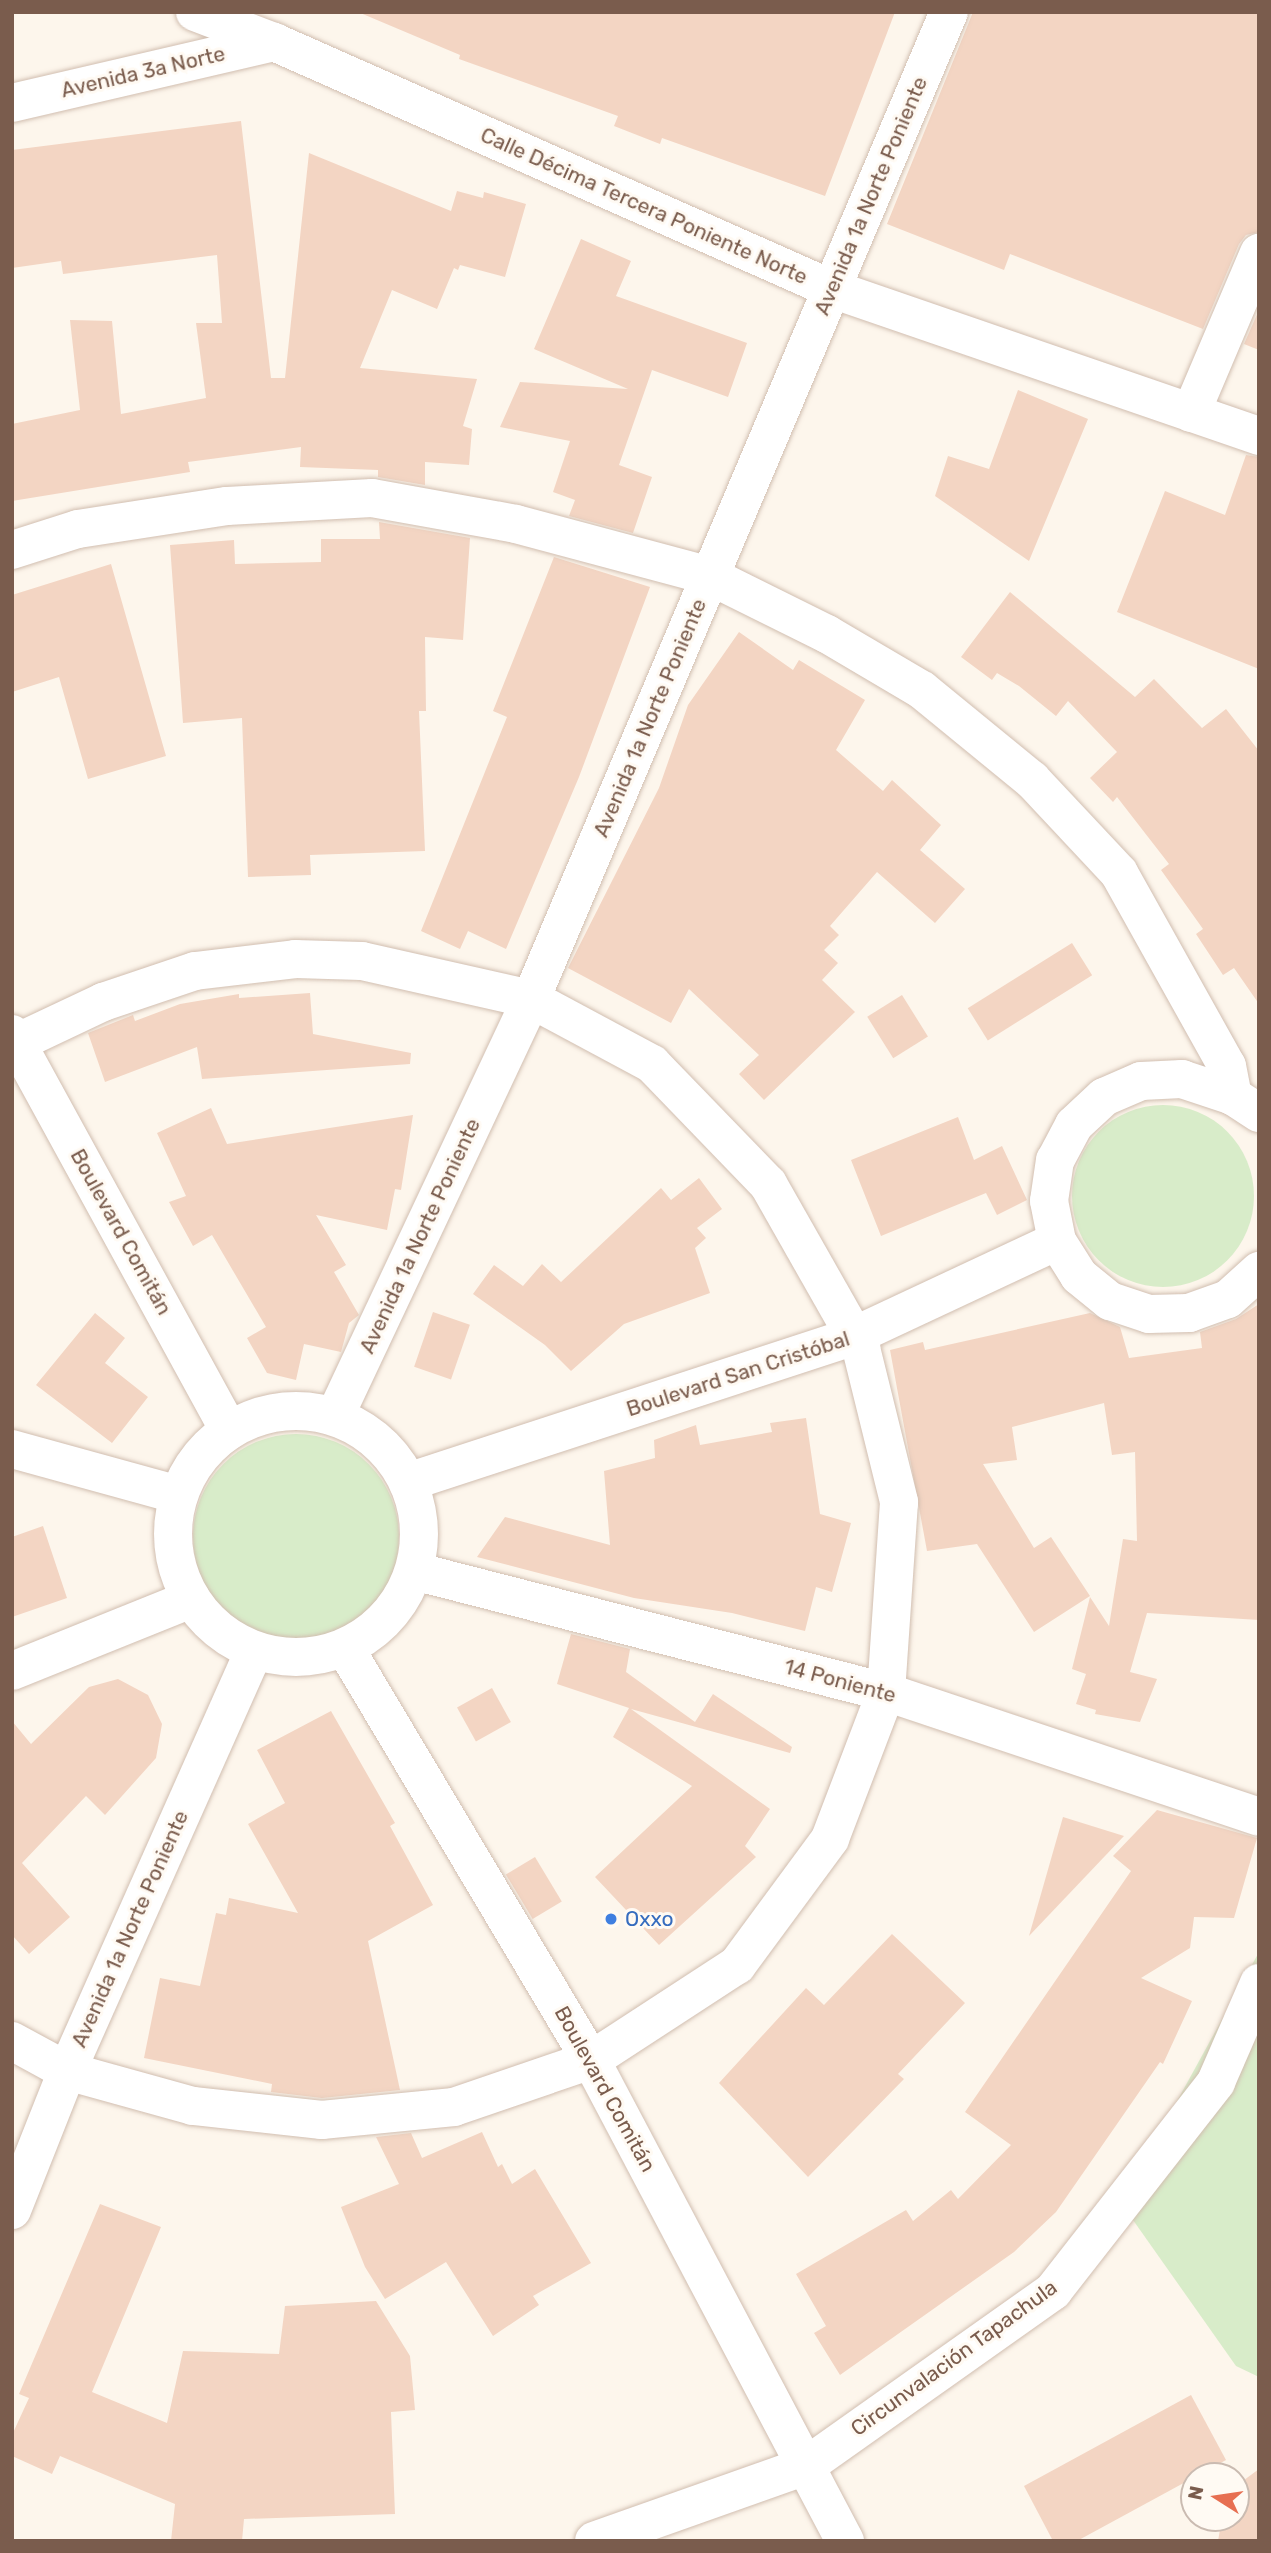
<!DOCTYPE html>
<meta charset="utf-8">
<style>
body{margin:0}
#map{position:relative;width:1271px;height:2553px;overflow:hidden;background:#fdf6ec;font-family:Rubik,sans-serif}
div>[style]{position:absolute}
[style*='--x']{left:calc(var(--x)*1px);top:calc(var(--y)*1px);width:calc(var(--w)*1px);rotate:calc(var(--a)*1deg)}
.green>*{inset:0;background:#d8ecc9}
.round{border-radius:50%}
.building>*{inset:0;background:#f3d5c3;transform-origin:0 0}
.roads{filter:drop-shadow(0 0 2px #d1beb0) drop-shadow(0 0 2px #d1beb0)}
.minor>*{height:38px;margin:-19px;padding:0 19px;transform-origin:19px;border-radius:19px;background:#fff}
.minor>.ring{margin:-19px;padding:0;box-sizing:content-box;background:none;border:38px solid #fff;border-radius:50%}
.dots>*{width:19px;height:19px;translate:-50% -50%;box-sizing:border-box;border:4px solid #fffaf3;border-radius:50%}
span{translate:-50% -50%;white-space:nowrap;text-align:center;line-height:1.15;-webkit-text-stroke:6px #fffaf3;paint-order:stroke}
.street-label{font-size:21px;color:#7a5c4d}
.shop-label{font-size:21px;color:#366cbe}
.left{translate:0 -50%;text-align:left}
.frame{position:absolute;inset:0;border:14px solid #7a5c4d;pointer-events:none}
.north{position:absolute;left:1180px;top:2462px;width:70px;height:70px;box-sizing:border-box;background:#fffaf3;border:2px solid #cabbb1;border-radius:50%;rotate:282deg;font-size:19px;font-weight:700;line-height:28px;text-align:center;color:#7a5c4d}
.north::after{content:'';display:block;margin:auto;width:24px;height:32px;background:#e76f51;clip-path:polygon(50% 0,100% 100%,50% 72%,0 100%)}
</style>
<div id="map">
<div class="green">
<i class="round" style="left:1072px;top:1105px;width:182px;height:182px"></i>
<i class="round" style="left:193px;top:1434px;width:206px;height:206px"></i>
<i style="clip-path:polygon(1259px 1952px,1259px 2377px,1236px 2366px,1121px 2203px)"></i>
</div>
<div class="building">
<i style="clip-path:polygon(358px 12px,895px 12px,825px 196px,662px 138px,660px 144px,614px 126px,618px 116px,459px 59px,460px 55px)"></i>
<i style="clip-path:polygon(973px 12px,1259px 12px,1259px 232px,1246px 235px,1239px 244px,1203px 329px,1010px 254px,1004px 270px,887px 224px)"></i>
<i style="clip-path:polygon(241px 121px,271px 378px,285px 378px,309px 153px,451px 211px,457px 191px,483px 198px,484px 192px,526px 204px,505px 277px,460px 265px,458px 270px,454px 268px,437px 309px,392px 290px,360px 368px,477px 379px,463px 426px,472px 429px,469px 465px,425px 462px,425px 485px,378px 477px,378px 470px,300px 467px,301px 447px,188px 462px,190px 472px,12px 501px,12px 424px,80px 410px,70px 320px,112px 321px,121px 414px,206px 398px,196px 323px,222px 323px,217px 255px,63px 274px,61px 261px,12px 268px,12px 150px)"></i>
<i style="clip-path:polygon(581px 239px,631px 261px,616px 296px,747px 343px,728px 397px,652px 370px,619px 465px,652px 477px,633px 533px,569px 516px,575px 500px,553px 492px,570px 441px,500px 427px,520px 382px,628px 389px,534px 349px)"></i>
<i style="clip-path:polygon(1259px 310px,1259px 350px,1244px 344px)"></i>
<i style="clip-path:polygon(1018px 390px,1088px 419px,1029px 561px,935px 496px,948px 456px,989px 469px)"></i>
<i style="clip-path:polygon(1246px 455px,1259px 457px,1259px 669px,1117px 612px,1165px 491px,1225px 515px)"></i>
<i style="clip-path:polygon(379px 522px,470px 538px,463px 640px,425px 637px,426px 711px,419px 711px,425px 851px,310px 855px,311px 875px,248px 877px,242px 718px,183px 723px,170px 545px,234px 540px,235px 564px,321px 562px,321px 539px,380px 539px)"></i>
<i style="clip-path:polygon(554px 557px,650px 587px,579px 777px,506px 949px,468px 931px,460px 949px,421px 931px,507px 717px,493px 711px)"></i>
<i style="clip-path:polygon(111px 564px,166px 756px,88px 779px,59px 677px,12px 692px,12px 595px)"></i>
<i style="clip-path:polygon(1010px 592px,1135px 697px,1154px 679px,1202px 728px,1226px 709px,1259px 751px,1259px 1004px,1234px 968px,1223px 975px,1196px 934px,1203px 929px,1161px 870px,1169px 864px,1117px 797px,1113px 802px,1090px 778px,1117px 752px,1068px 701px,1056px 716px,1019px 686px,997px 673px,992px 680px,961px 657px)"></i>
<i style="clip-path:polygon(739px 632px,793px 670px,799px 660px,865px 700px,836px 750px,883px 791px,892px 780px,941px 825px,920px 850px,965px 889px,935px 923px,877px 872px,830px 926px,839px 935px,824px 950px,838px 963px,822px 980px,855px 1012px,764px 1100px,739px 1074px,759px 1055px,689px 989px,671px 1023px,568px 968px,659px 788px,688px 705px)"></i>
<i style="left:1072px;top:943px;width:38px;height:123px;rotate:58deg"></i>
<i style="clip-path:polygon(310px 993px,313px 1034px,411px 1053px,410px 1064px,202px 1079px,197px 1047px,105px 1082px,88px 1033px,133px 1015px,135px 1021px,180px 1004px,239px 994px,239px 998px)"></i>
<i style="left:902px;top:995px;width:49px;height:41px;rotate:58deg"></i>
<i style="clip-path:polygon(211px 1108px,227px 1144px,413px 1115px,401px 1190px,395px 1189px,387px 1230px,316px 1215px,346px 1265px,334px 1272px,359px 1315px,349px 1323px,341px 1352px,304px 1344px,296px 1380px,267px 1373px,247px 1338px,266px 1327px,212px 1235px,193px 1246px,169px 1202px,186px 1196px,157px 1133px)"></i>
<i style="clip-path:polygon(958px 1117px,974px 1160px,1002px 1146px,1027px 1200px,997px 1215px,986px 1193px,881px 1236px,851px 1160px)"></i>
<i style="clip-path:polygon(699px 1178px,722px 1209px,697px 1228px,706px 1238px,695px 1248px,710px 1293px,624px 1324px,571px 1371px,545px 1345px,473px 1294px,494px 1265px,523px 1286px,542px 1264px,561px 1282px,661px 1188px,671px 1200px)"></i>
<i style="clip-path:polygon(1259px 1304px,1259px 1620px,1147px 1613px,1130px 1672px,1157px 1679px,1140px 1722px,1095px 1714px,1096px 1710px,1076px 1704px,1086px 1674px,1072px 1669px,1090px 1597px,1109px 1626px,1123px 1539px,1137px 1541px,1135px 1452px,1112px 1455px,1104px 1403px,1012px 1427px,1017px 1460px,983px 1464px,1034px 1548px,1051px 1537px,1090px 1596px,1034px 1632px,977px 1544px,927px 1551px,890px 1350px,923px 1342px,925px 1350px,1090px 1313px,1120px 1327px,1129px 1358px,1202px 1348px,1200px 1332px,1236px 1319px)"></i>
<i style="left:433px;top:1312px;width:39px;height:58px;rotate:19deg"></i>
<i style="clip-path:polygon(95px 1313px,125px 1338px,105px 1363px,148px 1397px,112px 1443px,36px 1385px)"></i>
<i style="clip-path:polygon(806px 1418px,820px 1514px,851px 1523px,832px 1592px,816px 1587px,805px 1631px,732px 1613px,634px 1598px,477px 1557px,505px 1517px,610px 1545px,604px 1471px,655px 1458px,654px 1440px,696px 1425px,700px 1445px,772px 1432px,770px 1423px)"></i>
<i style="clip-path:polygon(43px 1526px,67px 1598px,12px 1617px,12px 1537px)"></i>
<i style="clip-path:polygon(571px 1634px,630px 1649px,626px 1672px,695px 1722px,713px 1694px,792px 1747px,790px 1753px,631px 1709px,770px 1809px,745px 1846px,756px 1857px,659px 1945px,595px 1877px,692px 1786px,613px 1737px,629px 1708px,557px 1684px)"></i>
<i style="clip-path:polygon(118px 1679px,148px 1695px,162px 1724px,156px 1758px,105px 1815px,86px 1796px,22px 1863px,70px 1917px,29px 1954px,12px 1935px,12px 1721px,31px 1744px,89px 1687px)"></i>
<i style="left:492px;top:1688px;width:39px;height:40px;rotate:61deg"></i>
<i style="clip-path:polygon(331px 1711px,395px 1823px,390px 1826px,433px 1905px,368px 1941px,400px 2090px,322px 2098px,271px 2092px,272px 2084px,144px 2058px,160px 1978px,200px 1986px,216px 1913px,226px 1915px,229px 1898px,298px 1913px,248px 1824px,285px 1803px,257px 1750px)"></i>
<i style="clip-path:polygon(1157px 1810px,1257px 1838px,1234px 1918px,1194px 1917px,1190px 1948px,1141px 1978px,1192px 2001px,1163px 2064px,1160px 2062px,1056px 2212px,1014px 2252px,840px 2375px,814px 2333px,826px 2326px,796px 2274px,906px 2210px,913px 2221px,951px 2190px,958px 2199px,1011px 2145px,965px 2112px,1131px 1871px,1113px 1856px)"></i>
<i style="clip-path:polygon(1063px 1817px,1124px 1836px,1029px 1936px)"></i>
<i style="left:535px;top:1857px;width:52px;height:34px;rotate:59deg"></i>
<i style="clip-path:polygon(892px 1934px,965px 2003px,898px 2074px,904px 2079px,808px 2177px,719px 2083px,806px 1988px,824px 2005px)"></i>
<i style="clip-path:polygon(482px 2132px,498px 2167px,502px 2164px,512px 2184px,535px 2169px,591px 2263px,533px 2296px,539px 2305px,493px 2336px,446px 2262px,385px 2299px,365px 2267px,341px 2207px,399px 2184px,376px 2137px,411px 2133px,422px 2158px)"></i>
<i style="clip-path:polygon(100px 2204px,161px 2227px,92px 2392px,167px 2423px,183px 2351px,279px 2354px,285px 2306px,376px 2301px,410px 2356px,415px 2410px,391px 2412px,395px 2514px,244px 2519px,242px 2541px,171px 2541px,175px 2504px,60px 2456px,52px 2474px,12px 2456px,12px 2435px,29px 2398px,19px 2394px)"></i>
<i style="clip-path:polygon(1191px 2395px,1226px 2460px,1077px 2541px,1053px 2541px,1024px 2486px)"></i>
<i style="clip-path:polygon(1259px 2469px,1259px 2541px,1218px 2541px,1222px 2518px,1236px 2518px,1236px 2486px)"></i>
</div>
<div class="roads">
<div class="minor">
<i style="--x:195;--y:12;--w:85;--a:20.8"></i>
<i style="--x:274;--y:42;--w:610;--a:23.88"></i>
<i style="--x:832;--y:289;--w:452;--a:19"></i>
<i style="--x:12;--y:103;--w:269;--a:-13.1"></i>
<i style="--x:1191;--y:413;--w:174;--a:-67"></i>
<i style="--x:12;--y:550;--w:69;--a:-17.7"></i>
<i style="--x:78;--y:529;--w:151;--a:-8.8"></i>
<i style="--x:227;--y:506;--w:145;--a:-3.2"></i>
<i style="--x:372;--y:498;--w:146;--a:10.2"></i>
<i style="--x:516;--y:524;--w:201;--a:15"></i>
<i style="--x:710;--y:576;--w:131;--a:26.4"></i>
<i style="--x:827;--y:634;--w:110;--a:30.5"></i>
<i style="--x:922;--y:690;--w:142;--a:39.3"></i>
<i style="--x:1032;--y:780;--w:127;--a:46.9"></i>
<i style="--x:1119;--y:873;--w:221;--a:60.8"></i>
<i style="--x:1227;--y:1066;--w:31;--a:79"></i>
<i style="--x:12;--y:1034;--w:452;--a:61.3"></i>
<i style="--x:12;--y:1045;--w:101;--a:-25.3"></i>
<i style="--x:103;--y:1002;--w:97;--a:-18.6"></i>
<i style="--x:195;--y:971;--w:101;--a:-6.8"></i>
<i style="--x:295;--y:959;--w:67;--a:1.7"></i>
<i style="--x:362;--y:961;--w:173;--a:12.7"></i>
<i style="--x:531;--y:999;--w:137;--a:28.2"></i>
<i style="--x:652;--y:1064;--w:167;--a:46"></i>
<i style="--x:768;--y:1184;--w:189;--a:60.4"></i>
<i style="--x:861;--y:1348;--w:159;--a:76.1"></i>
<i style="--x:899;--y:1502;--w:190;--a:93.9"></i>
<i style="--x:886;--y:1692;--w:157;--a:110.9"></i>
<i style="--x:830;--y:1839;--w:157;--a:126.4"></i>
<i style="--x:737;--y:1965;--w:174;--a:146.9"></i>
<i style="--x:591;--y:2060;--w:145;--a:161.1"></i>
<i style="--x:454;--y:2107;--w:133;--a:174.4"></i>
<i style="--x:322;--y:2120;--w:130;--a:-173.8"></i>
<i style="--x:193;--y:2106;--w:131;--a:-164.5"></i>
<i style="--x:67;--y:2071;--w:63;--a:-151.4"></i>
<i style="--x:1259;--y:1113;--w:31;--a:-147"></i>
<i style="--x:1233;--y:1096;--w:54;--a:-161.6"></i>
<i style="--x:1182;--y:1079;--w:41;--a:177.2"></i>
<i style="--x:1141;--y:1081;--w:40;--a:156.6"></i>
<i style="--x:1104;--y:1097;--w:41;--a:137"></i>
<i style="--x:1074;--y:1125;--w:40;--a:118"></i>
<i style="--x:1055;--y:1160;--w:41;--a:98.3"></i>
<i style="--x:1049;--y:1201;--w:41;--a:78.7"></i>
<i style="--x:1057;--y:1241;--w:41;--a:57.8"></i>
<i style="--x:1079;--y:1276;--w:40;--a:39"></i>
<i style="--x:1110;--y:1301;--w:41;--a:18.4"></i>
<i style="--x:1149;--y:1314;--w:40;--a:-1.4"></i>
<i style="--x:1189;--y:1313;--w:41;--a:-19.7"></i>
<i style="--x:1228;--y:1299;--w:42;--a:-42.1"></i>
<i class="ring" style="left:173px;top:1411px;width:208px;height:208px"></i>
<i style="--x:335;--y:1416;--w:461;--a:-64.8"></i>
<i style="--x:531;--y:999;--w:1072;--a:-67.05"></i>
<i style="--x:12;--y:1449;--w:173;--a:15.4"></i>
<i style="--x:408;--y:1482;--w:469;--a:-18.1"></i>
<i style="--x:854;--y:1336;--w:224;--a:-25.1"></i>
<i style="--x:414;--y:1571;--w:487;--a:14.4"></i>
<i style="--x:886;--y:1692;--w:393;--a:18.5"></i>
<i style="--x:345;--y:1648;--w:480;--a:59.2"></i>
<i style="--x:591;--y:2060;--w:544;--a:62.16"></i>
<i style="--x:12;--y:1671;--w:193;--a:-21.9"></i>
<i style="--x:12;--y:2210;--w:149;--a:-68.4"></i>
<i style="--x:67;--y:2071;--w:460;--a:-66"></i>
<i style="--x:594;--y:2541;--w:225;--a:-19.5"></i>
<i style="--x:806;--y:2466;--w:303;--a:-35.3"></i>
<i style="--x:1053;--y:2291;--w:265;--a:-52"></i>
<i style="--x:1216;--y:2082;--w:108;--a:-66.5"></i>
</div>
</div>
<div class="dots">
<i style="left:611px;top:1919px;background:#3f7fe0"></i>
</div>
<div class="street-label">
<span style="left:143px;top:72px;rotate:-13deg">Avenida 3a Norte</span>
<span style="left:871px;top:196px;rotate:-67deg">Avenida 1a Norte Poniente</span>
<span style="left:644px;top:206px;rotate:24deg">Calle Décima Tercera Poniente Norte</span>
<span style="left:650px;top:718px;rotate:-67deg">Avenida 1a Norte Poniente</span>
<span style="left:121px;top:1232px;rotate:61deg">Boulevard Comitán</span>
<span style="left:420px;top:1236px;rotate:-65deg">Avenida 1a Norte Poniente</span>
<span style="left:738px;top:1374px;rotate:-18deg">Boulevard San Cristóbal</span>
<span style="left:840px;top:1681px;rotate:15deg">14 Poniente</span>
<span style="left:130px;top:1929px;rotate:-66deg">Avenida 1a Norte Poniente</span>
<span style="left:605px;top:2089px;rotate:61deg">Boulevard Comitán</span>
<span style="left:954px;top:2358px;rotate:-36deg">Circunvalación Tapachula</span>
</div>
<div class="shop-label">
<span class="left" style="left:625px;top:1919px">Oxxo</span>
</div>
<div class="frame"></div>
<div class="north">N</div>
</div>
